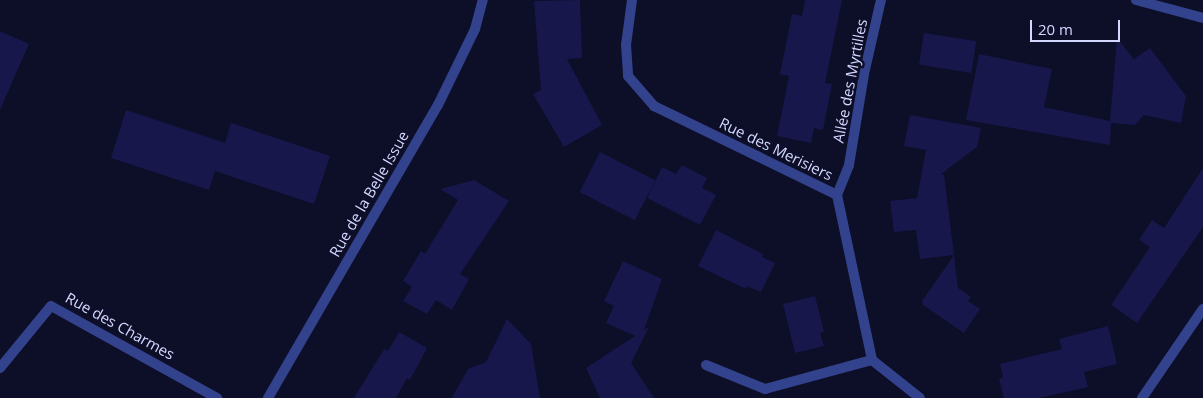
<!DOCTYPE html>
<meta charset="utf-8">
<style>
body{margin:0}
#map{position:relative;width:1203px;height:398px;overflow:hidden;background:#0d0e28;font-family:"Open Sans",sans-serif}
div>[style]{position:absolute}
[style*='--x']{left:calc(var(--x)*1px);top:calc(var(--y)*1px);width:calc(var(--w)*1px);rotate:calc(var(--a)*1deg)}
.building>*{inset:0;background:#17174b;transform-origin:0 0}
.minor>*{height:10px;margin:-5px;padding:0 5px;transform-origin:5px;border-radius:5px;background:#33428c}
span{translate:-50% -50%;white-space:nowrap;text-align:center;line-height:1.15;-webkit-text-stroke:5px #0d0e28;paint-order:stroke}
.street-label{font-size:15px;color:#d4d8ff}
.scale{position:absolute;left:1030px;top:20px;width:90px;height:22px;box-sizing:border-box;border:2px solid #d4d8ff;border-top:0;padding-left:6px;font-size:15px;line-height:18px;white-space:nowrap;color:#d4d8ff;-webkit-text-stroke:4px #0d0e28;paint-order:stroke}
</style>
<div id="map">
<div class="building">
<i style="clip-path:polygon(580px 0,582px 58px,567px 59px,602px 125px,564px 147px,533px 94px,541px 90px,534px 1px)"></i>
<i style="clip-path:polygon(805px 0,842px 0,825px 83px,832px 84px,823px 130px,814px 128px,811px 143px,777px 136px,789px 76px,780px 74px,792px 14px,802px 16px)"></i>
<i style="clip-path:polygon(0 31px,29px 44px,0 110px)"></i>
<i style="left:924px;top:33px;width:53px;height:32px;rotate:9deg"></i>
<i style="clip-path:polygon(1117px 38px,1134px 59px,1150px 48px,1186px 96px,1181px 123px,1144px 115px,1135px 125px,1111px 123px,1110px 145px,966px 120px,979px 54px,1052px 69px,1044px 107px,1110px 121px)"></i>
<i style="clip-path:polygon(126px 110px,225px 143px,231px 123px,330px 156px,314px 204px,215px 171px,209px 190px,111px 158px)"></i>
<i style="clip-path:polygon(910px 115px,981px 128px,977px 147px,941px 174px,944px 175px,954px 255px,920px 259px,916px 230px,894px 232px,890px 201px,917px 198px,926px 150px,904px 146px)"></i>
<i style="left:600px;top:152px;width:62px;height:45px;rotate:27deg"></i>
<i style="clip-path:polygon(682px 165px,707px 178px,702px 188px,716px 195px,700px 225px,647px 198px,662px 167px,676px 174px)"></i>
<i style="clip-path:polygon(1203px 168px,1203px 227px,1137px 323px,1111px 305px,1150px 247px,1139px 240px,1152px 220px,1164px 228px)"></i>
<i style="clip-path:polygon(474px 180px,509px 201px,460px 274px,469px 279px,452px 310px,436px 300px,427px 314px,403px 301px,412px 287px,403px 281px,421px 251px,425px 254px,458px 200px,440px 189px)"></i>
<i style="clip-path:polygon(716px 230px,763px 254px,762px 257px,775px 263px,761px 292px,747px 286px,746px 289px,698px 266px)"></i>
<i style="clip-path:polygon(954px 255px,958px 288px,971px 297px,968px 301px,980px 309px,964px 333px,923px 305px,922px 301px)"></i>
<i style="clip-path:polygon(623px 261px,662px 279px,644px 330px,649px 327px,631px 363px,654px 398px,600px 398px,586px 368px,635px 336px,606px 323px,614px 306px,604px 301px)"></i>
<i style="clip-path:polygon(815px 296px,824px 332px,820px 333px,824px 346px,795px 353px,783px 304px)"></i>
<i style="clip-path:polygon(507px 319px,531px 344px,540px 398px,452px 398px,468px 369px,486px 362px)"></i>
<i style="clip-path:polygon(1108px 326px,1117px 364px,1084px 372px,1088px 387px,1039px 398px,1004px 398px,999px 379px,1003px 377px,1000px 364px,1062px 349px,1059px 339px)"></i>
<i style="clip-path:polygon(399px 332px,427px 348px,410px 380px,407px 378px,396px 398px,354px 398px,384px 349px,388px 351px)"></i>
</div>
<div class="minor">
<i style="--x:632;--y:0;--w:45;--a:97.6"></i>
<i style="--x:626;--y:45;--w:31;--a:86"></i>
<i style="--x:628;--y:76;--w:40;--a:49"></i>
<i style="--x:654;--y:106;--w:203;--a:25.9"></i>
<i style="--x:837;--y:195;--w:169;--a:78"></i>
<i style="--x:872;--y:360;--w:61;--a:38.4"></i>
<i style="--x:1136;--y:0;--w:69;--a:15"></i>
<i style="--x:837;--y:195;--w:32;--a:-68"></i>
<i style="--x:849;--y:165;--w:92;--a:-80.6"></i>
<i style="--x:864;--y:74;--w:76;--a:-77.1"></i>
<i style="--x:706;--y:365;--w:64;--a:22.1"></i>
<i style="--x:765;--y:389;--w:111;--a:-15.2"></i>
<i style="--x:0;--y:368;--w:80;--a:-50.6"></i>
<i style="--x:51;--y:306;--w:190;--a:29"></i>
<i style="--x:268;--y:398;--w:339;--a:-59.9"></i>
<i style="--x:438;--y:105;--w:85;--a:-64"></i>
<i style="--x:475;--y:29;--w:30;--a:-75"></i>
<i style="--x:1142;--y:398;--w:108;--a:-55.6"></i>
</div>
<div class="street-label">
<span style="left:850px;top:81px;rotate:-79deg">Allée des Myrtilles</span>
<span style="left:776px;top:149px;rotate:26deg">Rue des Merisiers</span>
<span style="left:369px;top:194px;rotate:-60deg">Rue de la Belle Issue</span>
<span style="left:120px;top:326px;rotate:29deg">Rue des Charmes</span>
</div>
<div class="scale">20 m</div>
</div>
